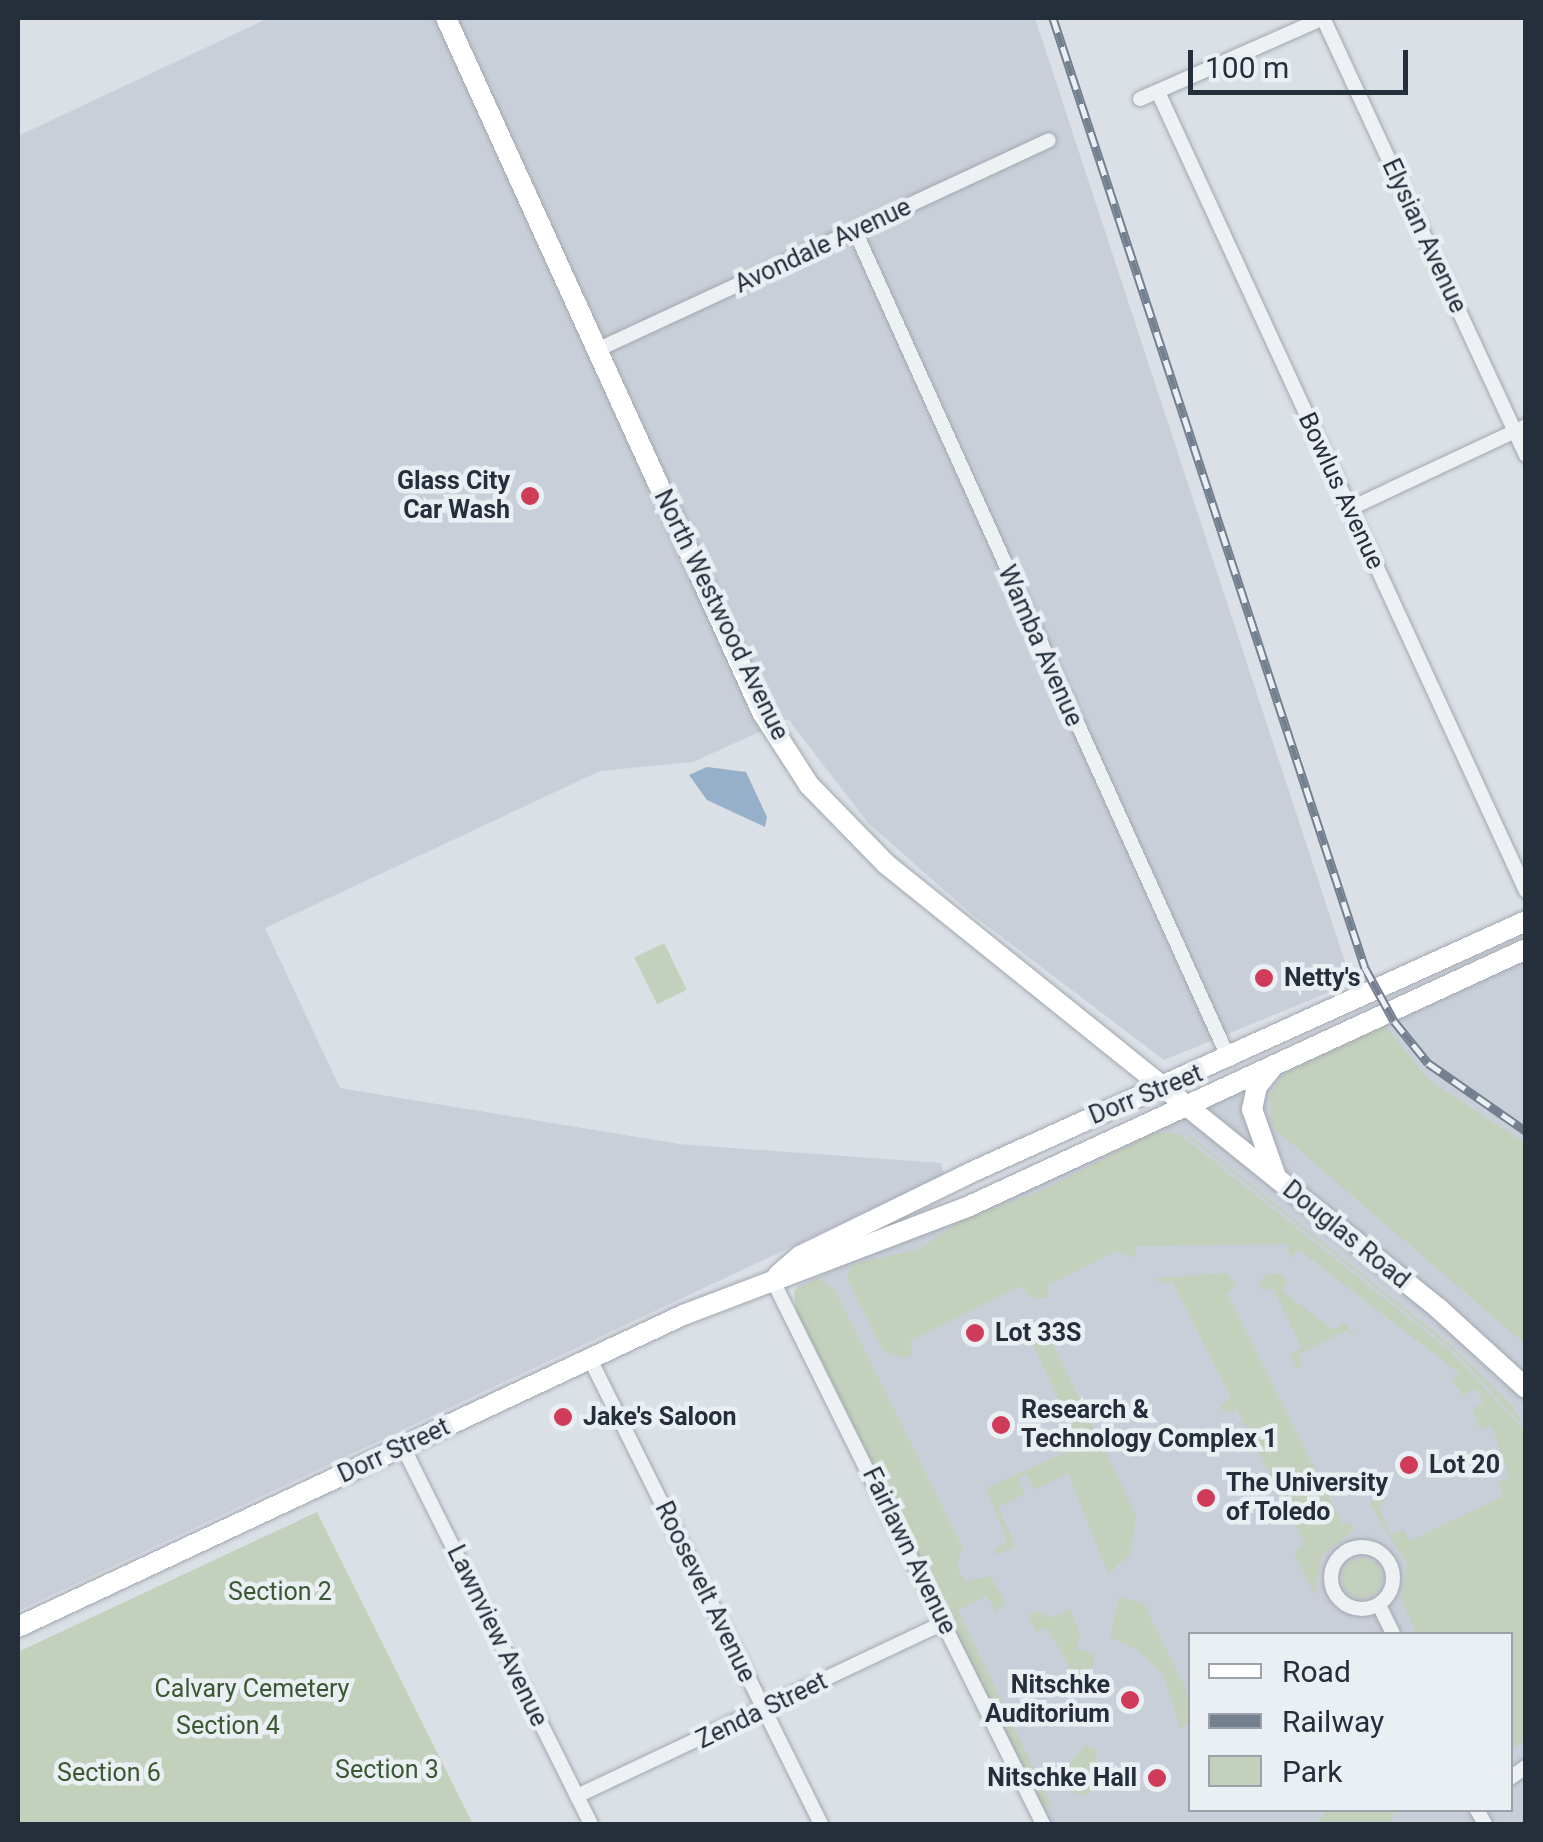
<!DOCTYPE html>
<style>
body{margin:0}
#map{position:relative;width:1543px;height:1842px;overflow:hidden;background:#dbe0e6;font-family:Roboto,sans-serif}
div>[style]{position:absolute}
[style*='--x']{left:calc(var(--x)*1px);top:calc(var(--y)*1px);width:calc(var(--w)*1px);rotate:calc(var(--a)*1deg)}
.built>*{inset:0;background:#c9cfd8}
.green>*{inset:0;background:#c2d0bc;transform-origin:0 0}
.round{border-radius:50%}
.water>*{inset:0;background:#95b0c8}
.roads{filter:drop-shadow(0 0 2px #a1a7b0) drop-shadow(0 0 2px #a1a7b0)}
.street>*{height:14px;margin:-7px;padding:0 7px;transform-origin:7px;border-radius:7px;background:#eef1f4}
.street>.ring{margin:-7px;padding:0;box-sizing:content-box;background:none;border:14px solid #eef1f4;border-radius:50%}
.secondary>*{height:20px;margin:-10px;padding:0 10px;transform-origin:10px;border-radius:10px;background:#fff}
.rail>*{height:9px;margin-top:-4.5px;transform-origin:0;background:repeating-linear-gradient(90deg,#eaeff4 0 15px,#748090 0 30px);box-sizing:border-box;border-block:2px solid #748090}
.dots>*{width:28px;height:28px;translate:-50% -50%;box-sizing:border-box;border:5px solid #eaeff4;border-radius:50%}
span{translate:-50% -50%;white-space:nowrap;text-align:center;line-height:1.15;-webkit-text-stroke:9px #eaeff4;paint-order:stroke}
.street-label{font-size:25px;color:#252f3c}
.poi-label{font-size:25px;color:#252f3c;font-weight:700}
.right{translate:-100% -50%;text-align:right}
.left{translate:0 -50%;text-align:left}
.park-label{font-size:25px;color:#3c5832}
.frame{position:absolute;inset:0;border:20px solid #252f3c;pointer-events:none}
.legend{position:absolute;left:1188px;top:1632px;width:325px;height:180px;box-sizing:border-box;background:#eaeff4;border:2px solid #9ba2aa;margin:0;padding:12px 18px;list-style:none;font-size:30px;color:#252f3c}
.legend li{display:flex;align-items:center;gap:20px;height:50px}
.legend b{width:50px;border:2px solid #9ba2aa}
.scale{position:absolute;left:1188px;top:50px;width:220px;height:45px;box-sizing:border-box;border:5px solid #252f3c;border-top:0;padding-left:12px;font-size:30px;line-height:35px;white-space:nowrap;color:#252f3c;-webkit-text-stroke:8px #eaeff4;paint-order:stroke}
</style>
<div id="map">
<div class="built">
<i style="clip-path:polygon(269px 18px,1035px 18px,1352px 983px,1164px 1060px,970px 913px,868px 823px,788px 719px,693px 762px,600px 771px,265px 928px,340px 1088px,679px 1144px,941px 1163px,944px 1175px,18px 1611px,18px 136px)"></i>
<i style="clip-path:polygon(evenodd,1525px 959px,1525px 1824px,1043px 1824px,796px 1311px,797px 1286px,1525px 959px,1190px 1634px,1510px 1634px,1510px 1810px,1190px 1810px,1190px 1634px)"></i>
</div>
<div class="green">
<i style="left:664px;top:943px;width:52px;height:33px;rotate:64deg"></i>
<i style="clip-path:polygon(1385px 1026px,1429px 1080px,1525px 1143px,1525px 1344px,1271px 1126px,1270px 1094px,1284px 1074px)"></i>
<i style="clip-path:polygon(1180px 1130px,1190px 1136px,1451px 1345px,1513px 1407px,1525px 1428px,1455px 1352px)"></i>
<i style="clip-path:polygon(1154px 1133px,1178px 1133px,1452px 1353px,1525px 1432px,1526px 1739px,1511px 1750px,1510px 1634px,1417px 1634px,1401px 1601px,1407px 1564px,1370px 1504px,1376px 1495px,1388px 1496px,1379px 1508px,1391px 1534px,1404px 1530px,1410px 1541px,1503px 1496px,1498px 1483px,1509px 1477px,1492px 1426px,1480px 1429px,1472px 1409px,1483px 1403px,1481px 1396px,1476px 1389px,1463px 1395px,1452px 1382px,1459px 1373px,1298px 1249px,1290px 1259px,1287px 1244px,1137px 1246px,1134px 1258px,1116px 1251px,1047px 1286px,1048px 1298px,1029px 1297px,1022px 1286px,909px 1342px,914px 1353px,905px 1358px,883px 1351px,847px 1279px,852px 1264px,917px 1250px,962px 1220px,1036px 1193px)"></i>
<i style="clip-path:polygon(1226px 1273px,1237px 1285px,1227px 1293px,1343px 1525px,1351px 1522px,1354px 1530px,1321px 1556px,1315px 1596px,1294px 1552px,1305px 1544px,1237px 1409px,1224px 1413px,1220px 1405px,1231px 1398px,1172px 1281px,1160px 1284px,1156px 1278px)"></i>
<i style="clip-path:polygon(1280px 1273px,1288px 1281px,1282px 1291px,1333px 1330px,1345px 1323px,1357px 1339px,1346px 1330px,1298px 1355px,1303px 1365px,1297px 1368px,1290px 1355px,1302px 1348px,1273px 1289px,1258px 1289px,1263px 1276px)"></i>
<i style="clip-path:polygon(818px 1278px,834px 1289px,963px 1548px,956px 1566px,965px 1581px,990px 1576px,1006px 1603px,996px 1612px,987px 1596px,958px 1610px,1053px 1809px,1035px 1799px,796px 1311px,794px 1290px)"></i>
<i style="clip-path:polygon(1044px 1326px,1136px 1515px,1130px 1555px,1108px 1574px,1068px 1473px,1034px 1490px,1027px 1474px,1018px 1478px,1025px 1494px,998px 1507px,1016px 1546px,997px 1555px,995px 1549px,1007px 1541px,986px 1488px,1071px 1450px,1077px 1440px,1028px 1334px)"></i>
<i style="clip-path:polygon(317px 1512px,473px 1824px,18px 1824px,18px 1652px)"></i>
<i class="round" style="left:1342px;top:1558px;width:40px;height:40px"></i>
<i style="clip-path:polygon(1119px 1596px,1144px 1604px,1190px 1698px,1190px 1720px,1181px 1730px,1163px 1674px,1138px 1650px,1110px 1637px)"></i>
<i style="clip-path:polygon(1070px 1609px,1080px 1633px,1077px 1649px,1096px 1654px,1084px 1692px,1047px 1628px,1036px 1632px,1028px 1616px,1038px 1611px,1051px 1618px)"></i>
<i style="clip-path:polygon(1085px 1746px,1095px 1749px,1097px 1769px,1115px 1792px,1105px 1785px,1083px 1796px,1073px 1793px,1067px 1767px)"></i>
<i style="clip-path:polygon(1325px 1810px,1395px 1810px,1390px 1824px,1319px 1824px)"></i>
</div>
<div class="water">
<i style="clip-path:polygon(707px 767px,746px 772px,767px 817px,765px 827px,707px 800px,689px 775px)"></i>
</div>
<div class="roads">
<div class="street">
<i style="--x:1323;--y:18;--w:482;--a:65.1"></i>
<i style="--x:1158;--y:92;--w:880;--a:65.27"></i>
<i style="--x:1140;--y:99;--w:201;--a:-23.8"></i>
<i style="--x:855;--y:231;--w:909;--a:65.69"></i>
<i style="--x:597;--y:350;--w:498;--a:-24.9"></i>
<i style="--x:1349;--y:509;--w:195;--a:-25.1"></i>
<i style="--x:772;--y:1279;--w:609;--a:63.56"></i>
<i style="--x:590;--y:1359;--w:519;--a:63.58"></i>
<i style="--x:403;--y:1447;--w:421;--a:63.5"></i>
<i class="ring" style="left:1331px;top:1547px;width:48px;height:48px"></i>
<i style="--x:1379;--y:1605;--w:32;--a:64"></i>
<i style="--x:1510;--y:1778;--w:19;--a:-35"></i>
<i style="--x:577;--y:1796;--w:407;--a:-25.3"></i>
<i style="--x:1477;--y:1810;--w:16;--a:60"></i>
</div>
<div class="secondary">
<i style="--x:446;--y:18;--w:763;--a:65.52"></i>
<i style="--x:762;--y:712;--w:87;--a:57.2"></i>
<i style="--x:809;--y:785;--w:110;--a:45.7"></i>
<i style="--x:886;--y:864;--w:708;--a:38.81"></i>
<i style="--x:1438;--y:1308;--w:119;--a:42.3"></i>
<i style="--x:1271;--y:1069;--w:22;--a:129"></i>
<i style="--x:1257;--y:1086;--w:24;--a:102"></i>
<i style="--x:1252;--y:1109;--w:69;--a:70.5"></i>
<i style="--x:778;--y:1275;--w:29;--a:-41"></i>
<i style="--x:800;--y:1256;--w:191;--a:-26"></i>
<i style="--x:972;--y:1172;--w:608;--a:-24.37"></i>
<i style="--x:18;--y:1627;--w:735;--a:-25.13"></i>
<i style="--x:683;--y:1315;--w:302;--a:-20.8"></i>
<i style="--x:965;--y:1208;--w:618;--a:-24.78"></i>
</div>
</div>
<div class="rail">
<i style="--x:1053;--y:18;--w:1000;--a:71.82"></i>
<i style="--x:1365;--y:968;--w:60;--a:61.3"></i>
<i style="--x:1394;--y:1021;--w:54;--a:51"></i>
<i style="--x:1428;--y:1063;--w:119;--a:34.8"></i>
</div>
<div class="dots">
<i style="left:530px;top:496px;background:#d13b5a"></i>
<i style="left:1264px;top:978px;background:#d13b5a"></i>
<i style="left:975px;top:1333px;background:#d13b5a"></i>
<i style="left:563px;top:1417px;background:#d13b5a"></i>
<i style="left:1001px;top:1425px;background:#d13b5a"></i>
<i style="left:1409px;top:1465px;background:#d13b5a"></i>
<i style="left:1206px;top:1498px;background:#d13b5a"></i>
<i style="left:1130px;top:1700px;background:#d13b5a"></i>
<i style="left:1157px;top:1778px;background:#d13b5a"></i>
</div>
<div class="street-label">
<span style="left:1424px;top:236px;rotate:65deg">Elysian Avenue</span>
<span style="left:823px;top:246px;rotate:-25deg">Avondale Avenue</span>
<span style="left:1341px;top:491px;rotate:65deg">Bowlus Avenue</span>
<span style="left:721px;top:615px;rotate:64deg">North Westwood Avenue</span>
<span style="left:1040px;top:646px;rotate:66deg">Wamba Avenue</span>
<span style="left:1146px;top:1095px;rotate:-22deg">Dorr Street</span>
<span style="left:1346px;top:1235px;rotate:39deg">Douglas Road</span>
<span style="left:394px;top:1451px;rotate:-25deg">Dorr Street</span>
<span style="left:909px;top:1551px;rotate:64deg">Fairlawn Avenue</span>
<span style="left:705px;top:1592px;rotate:64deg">Roosevelt Avenue</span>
<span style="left:497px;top:1636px;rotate:64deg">Lawnview Avenue</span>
<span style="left:762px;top:1711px;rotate:-26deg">Zenda Street</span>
</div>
<div class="poi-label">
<span class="right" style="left:510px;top:496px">Glass City<br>Car Wash</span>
<span class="left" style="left:1284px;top:978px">Netty's</span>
<span class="left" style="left:995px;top:1333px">Lot 33S</span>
<span class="left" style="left:1021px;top:1425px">Research &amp;<br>Technology Complex 1</span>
<span class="left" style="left:583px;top:1417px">Jake's Saloon</span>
<span class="left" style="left:1429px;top:1465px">Lot 20</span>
<span class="left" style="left:1226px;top:1498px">The University<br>of Toledo</span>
<span class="right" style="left:1110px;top:1700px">Nitschke<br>Auditorium</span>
<span class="right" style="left:1137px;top:1778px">Nitschke Hall</span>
</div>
<div class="park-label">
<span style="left:280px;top:1592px">Section 2</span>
<span style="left:252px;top:1689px">Calvary Cemetery</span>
<span style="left:228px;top:1726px">Section 4</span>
<span style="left:387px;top:1770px">Section 3</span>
<span style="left:109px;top:1773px">Section 6</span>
</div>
<div class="frame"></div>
<ul class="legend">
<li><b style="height:12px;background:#fff"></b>Road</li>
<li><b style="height:12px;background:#748090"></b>Railway</li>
<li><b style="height:28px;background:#c2d0bc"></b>Park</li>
</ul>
<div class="scale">100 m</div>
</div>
